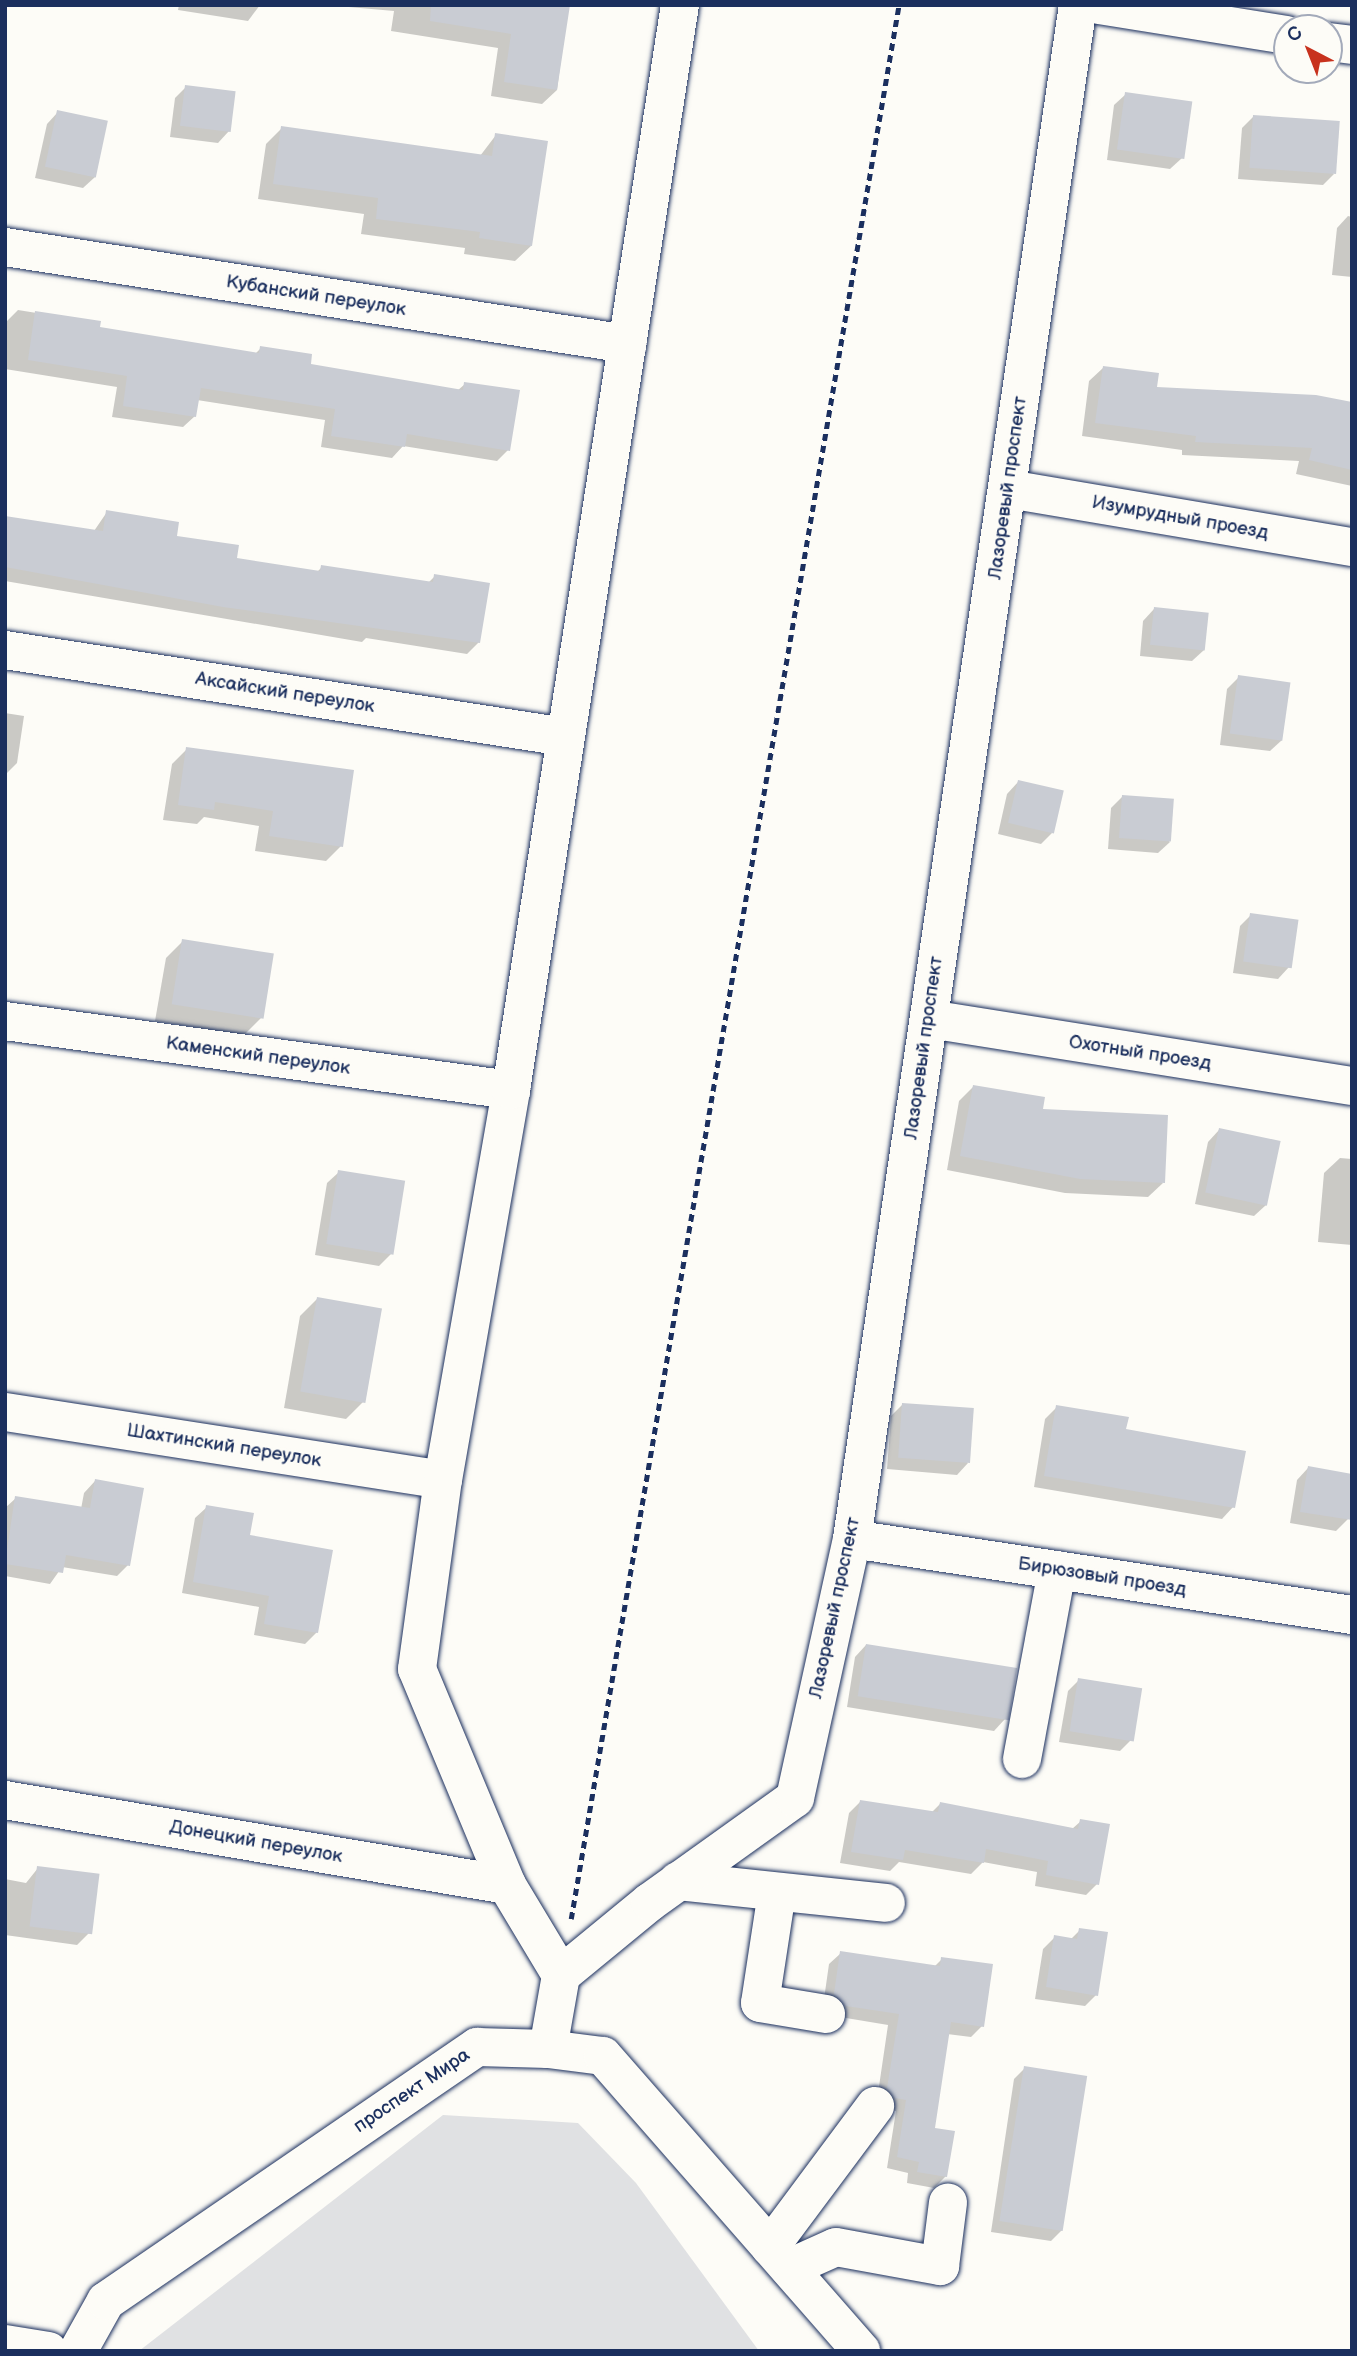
<!DOCTYPE html>
<meta charset="utf-8">
<style>
body{margin:0}
#map{position:relative;width:1357px;height:2356px;overflow:hidden;background:#fdfcf7;font-family:"Balsamiq Sans",sans-serif}
div>[style]{position:absolute}
[style*='--x']{left:calc(var(--x)*1px);top:calc(var(--y)*1px);width:calc(var(--w)*1px);rotate:calc(var(--a)*1deg)}
.green>*{inset:0;background:#e0e1e3}
.shadow>*{inset:0;background:#0003}
.building>*{inset:0;background:#c9ccd3;transform-origin:0 0}
.path>*{height:4.5px;margin-top:-2.25px;transform-origin:0;background:repeating-linear-gradient(90deg,#1b2f5e 0 7px,transparent 0 12px)}
.roads{filter:drop-shadow(0 0 2px #1b2f5e) drop-shadow(0 0 2px #1b2f5e)}
.minor>*{height:38px;margin:-19px;padding:0 19px;transform-origin:19px;border-radius:19px;background:#fdfcf7}
span{translate:-50% -50%;white-space:nowrap;text-align:center;line-height:1.15;-webkit-text-stroke:5px #fdfcf7;paint-order:stroke}
.street-label{font-size:19px;color:#1b2f5e}
.frame{position:absolute;inset:0;border:7px solid #1b2f5e;pointer-events:none}
.north{position:absolute;left:1273px;top:14px;width:70px;height:70px;box-sizing:border-box;background:#fdfcf7;border:2px solid #a3aaba;border-radius:50%;rotate:318deg;font-size:19px;font-weight:700;line-height:28px;text-align:center;color:#1b2f5e}
.north::after{content:'';display:block;margin:auto;width:24px;height:32px;background:#c8321e;clip-path:polygon(50% 0,100% 100%,50% 72%,0 100%)}
</style>
<div id="map">
<div class="green">
<i style="clip-path:polygon(443px 2115px,578px 2123px,636px 2183px,759px 2351px,139px 2351px)"></i>
</div>
<div class="shadow">
<i style="clip-path:polygon(179px 5px,260px 5px,248px 21px,178px 10px)"></i>
<i style="clip-path:polygon(326px 5px,568px 5px,557px 90px,542px 104px,491px 96px,498px 48px,391px 31px,394px 11px)"></i>
<i style="clip-path:polygon(186px 87px,229px 131px,218px 143px,170px 137px,175px 98px)"></i>
<i style="clip-path:polygon(1126px 94px,1182px 158px,1170px 169px,1107px 160px,1114px 105px)"></i>
<i style="clip-path:polygon(58px 112px,95px 177px,83px 188px,35px 178px,47px 124px)"></i>
<i style="clip-path:polygon(1253px 117px,1334px 174px,1323px 185px,1238px 179px,1242px 128px)"></i>
<i style="clip-path:polygon(282px 128px,480px 156px,496px 135px,531px 246px,515px 261px,464px 254px,465px 248px,361px 234px,364px 214px,258px 199px,266px 144px)"></i>
<i style="clip-path:polygon(1348px 216px,1352px 217px,1352px 277px,1332px 275px,1337px 228px)"></i>
<i style="clip-path:polygon(18px 310px,99px 323px,98px 329px,255px 354px,261px 348px,309px 366px,457px 391px,465px 384px,508px 450px,497px 461px,403px 446px,392px 458px,321px 447px,325px 420px,197px 400px,195px 416px,183px 427px,112px 417px,117px 387px,5px 369px,6px 322px)"></i>
<i style="clip-path:polygon(1103px 368px,1155px 389px,1352px 404px,1352px 486px,1296px 474px,1299px 461px,1182px 455px,1182px 450px,1082px 436px,1089px 381px)"></i>
<i style="clip-path:polygon(107px 512px,235px 560px,316px 573px,322px 567px,428px 583px,435px 576px,479px 642px,467px 654px,366px 638px,362px 642px,5px 581px,5px 519px,94px 531px)"></i>
<i style="clip-path:polygon(1154px 609px,1204px 650px,1192px 661px,1140px 656px,1143px 621px)"></i>
<i style="clip-path:polygon(1239px 677px,1282px 740px,1270px 751px,1220px 745px,1227px 689px)"></i>
<i style="clip-path:polygon(5px 713px,24px 716px,17px 763px,5px 775px)"></i>
<i style="clip-path:polygon(187px 749px,341px 846px,326px 861px,255px 851px,259px 826px,204px 817px,197px 824px,163px 820px,172px 764px)"></i>
<i style="clip-path:polygon(1018px 782px,1052px 833px,1041px 844px,998px 834px,1007px 794px)"></i>
<i style="clip-path:polygon(1122px 797px,1170px 842px,1158px 853px,1108px 849px,1111px 808px)"></i>
<i style="clip-path:polygon(1251px 915px,1289px 967px,1278px 979px,1233px 973px,1240px 926px)"></i>
<i style="clip-path:polygon(183px 941px,261px 1018px,244px 1035px,155px 1021px,166px 958px)"></i>
<i style="clip-path:polygon(973px 1087px,1041px 1111px,1163px 1183px,1148px 1197px,1065px 1193px,947px 1170px,959px 1101px)"></i>
<i style="clip-path:polygon(1219px 1130px,1279px 1142px,1266px 1205px,1254px 1216px,1195px 1204px,1208px 1142px)"></i>
<i style="clip-path:polygon(1340px 1158px,1352px 1159px,1352px 1245px,1318px 1242px,1324px 1173px)"></i>
<i style="clip-path:polygon(339px 1172px,391px 1254px,379px 1266px,315px 1255px,327px 1183px)"></i>
<i style="clip-path:polygon(317px 1299px,363px 1402px,346px 1419px,284px 1408px,300px 1316px)"></i>
<i style="clip-path:polygon(903px 1404px,968px 1463px,957px 1475px,887px 1469px,891px 1416px)"></i>
<i style="clip-path:polygon(1057px 1407px,1124px 1431px,1233px 1507px,1222px 1519px,1034px 1487px,1045px 1419px)"></i>
<i style="clip-path:polygon(1308px 1468px,1348px 1519px,1336px 1531px,1290px 1523px,1297px 1480px)"></i>
<i style="clip-path:polygon(95px 1481px,128px 1565px,117px 1576px,62px 1567px,50px 1584px,5px 1576px,5px 1508px,16px 1498px,81px 1509px,84px 1493px)"></i>
<i style="clip-path:polygon(207px 1507px,248px 1537px,317px 1632px,305px 1644px,254px 1635px,259px 1607px,182px 1593px,195px 1518px)"></i>
<i style="clip-path:polygon(866px 1645px,1005px 1719px,994px 1731px,847px 1707px,855px 1657px)"></i>
<i style="clip-path:polygon(1079px 1680px,1131px 1740px,1120px 1751px,1059px 1742px,1068px 1691px)"></i>
<i style="clip-path:polygon(860px 1802px,931px 1813px,940px 1804px,1072px 1829px,1081px 1821px,1097px 1884px,1086px 1895px,1035px 1886px,1037px 1872px,983px 1862px,971px 1874px,899px 1862px,890px 1871px,840px 1863px,849px 1813px)"></i>
<i style="clip-path:polygon(38px 1868px,89px 1933px,77px 1945px,5px 1935px,5px 1879px,26px 1883px)"></i>
<i style="clip-path:polygon(1080px 1930px,1096px 1995px,1085px 2006px,1035px 1999px,1043px 1949px,1055px 1937px,1070px 1940px)"></i>
<i style="clip-path:polygon(841px 1953px,934px 1967px,942px 1959px,982px 2026px,971px 2037px,947px 2034px,933px 2129px,946px 2176px,934px 2188px,907px 2183px,908px 2173px,887px 2168px,896px 2111px,884px 2109px,877px 2100px,888px 2025px,834px 2016px,823px 2006px,829px 1964px)"></i>
<i style="clip-path:polygon(1025px 2068px,1062px 2230px,1051px 2241px,991px 2232px,1014px 2079px)"></i>
</div>
<div class="building">
<i style="clip-path:polygon(431px 5px,570px 5px,557px 90px,504px 82px,511px 34px,430px 21px)"></i>
<i style="left:185px;top:85px;width:51px;height:41px;rotate:7deg"></i>
<i style="left:1125px;top:92px;width:68px;height:58px;rotate:8deg"></i>
<i style="left:57px;top:110px;width:52px;height:58px;rotate:12deg"></i>
<i style="left:1253px;top:115px;width:87px;height:53px;rotate:4deg"></i>
<i style="clip-path:polygon(281px 126px,492px 156px,495px 133px,548px 141px,532px 246px,479px 238px,480px 232px,376px 219px,378px 198px,273px 184px)"></i>
<i style="clip-path:polygon(35px 311px,101px 321px,100px 327px,259px 353px,260px 346px,312px 354px,311px 364px,463px 390px,464px 382px,520px 390px,510px 451px,407px 434px,405px 447px,331px 436px,335px 409px,201px 388px,196px 417px,123px 406px,127px 376px,28px 360px)"></i>
<i style="clip-path:polygon(1103px 366px,1159px 373px,1157px 387px,1316px 395px,1352px 402px,1352px 470px,1309px 460px,1312px 448px,1195px 442px,1196px 436px,1095px 423px)"></i>
<i style="clip-path:polygon(106px 510px,179px 522px,177px 536px,239px 545px,237px 558px,320px 571px,321px 565px,433px 582px,434px 574px,490px 583px,480px 643px,223px 607px,5px 567px,5px 516px,103px 531px)"></i>
<i style="left:1154px;top:607px;width:55px;height:38px;rotate:6deg"></i>
<i style="left:1238px;top:675px;width:53px;height:59px;rotate:8deg"></i>
<i style="clip-path:polygon(186px 747px,354px 770px,343px 847px,269px 836px,273px 811px,215px 802px,214px 810px,178px 805px)"></i>
<i style="left:1018px;top:780px;width:47px;height:44px;rotate:13deg"></i>
<i style="left:1122px;top:795px;width:52px;height:43px;rotate:4deg"></i>
<i style="left:1250px;top:913px;width:49px;height:49px;rotate:8deg"></i>
<i style="left:182px;top:939px;width:93px;height:66px;rotate:9deg"></i>
<i style="clip-path:polygon(973px 1085px,1045px 1097px,1043px 1109px,1168px 1115px,1165px 1183px,1080px 1179px,960px 1156px)"></i>
<i style="left:1219px;top:1128px;width:63px;height:66px;rotate:12deg"></i>
<i style="left:338px;top:1170px;width:68px;height:75px;rotate:9deg"></i>
<i style="left:317px;top:1297px;width:66px;height:96px;rotate:10deg"></i>
<i style="left:902px;top:1403px;width:72px;height:55px;rotate:4deg"></i>
<i style="clip-path:polygon(1056px 1405px,1129px 1417px,1126px 1429px,1246px 1451px,1235px 1508px,1044px 1476px)"></i>
<i style="clip-path:polygon(1308px 1466px,1352px 1474px,1352px 1520px,1300px 1512px)"></i>
<i style="clip-path:polygon(95px 1479px,144px 1488px,130px 1566px,66px 1555px,63px 1573px,5px 1564px,15px 1496px,90px 1508px)"></i>
<i style="clip-path:polygon(206px 1505px,254px 1513px,250px 1535px,333px 1550px,318px 1633px,264px 1624px,269px 1596px,193px 1582px)"></i>
<i style="left:866px;top:1644px;width:153px;height:53px;rotate:9deg"></i>
<i style="left:1078px;top:1678px;width:65px;height:54px;rotate:9deg"></i>
<i style="clip-path:polygon(860px 1800px,938px 1812px,940px 1802px,1078px 1829px,1080px 1819px,1110px 1824px,1099px 1885px,1046px 1875px,1048px 1861px,986px 1849px,984px 1863px,905px 1850px,903px 1860px,851px 1852px)"></i>
<i style="left:37px;top:1866px;width:63px;height:61px;rotate:7deg"></i>
<i style="clip-path:polygon(1079px 1928px,1108px 1932px,1098px 1996px,1046px 1987px,1054px 1935px,1077px 1939px)"></i>
<i style="clip-path:polygon(840px 1951px,940px 1966px,941px 1957px,993px 1964px,984px 2027px,951px 2022px,935px 2128px,955px 2131px,947px 2177px,917px 2172px,919px 2162px,897px 2157px,906px 2100px,895px 2098px,887px 2088px,899px 2014px,846px 2006px,834px 1994px)"></i>
<i style="left:1024px;top:2066px;width:64px;height:157px;rotate:9deg"></i>
</div>
<div class="path">
<i style="--x:571;--y:1919;--w:1942;--a:-80.28"></i>
</div>
<div class="roads">
<div class="minor">
<i style="--x:1099;--y:5;--w:190;--a:9.1"></i>
<i style="--x:1329;--y:42;--w:23;--a:7"></i>
<i style="--x:5;--y:247;--w:630;--a:8.86"></i>
<i style="--x:1008;--y:489;--w:349;--a:9.6"></i>
<i style="--x:5;--y:650;--w:567;--a:8.83"></i>
<i style="--x:929;--y:1019;--w:428;--a:9"></i>
<i style="--x:5;--y:1021;--w:511;--a:7.77"></i>
<i style="--x:5;--y:1412;--w:443;--a:8.8"></i>
<i style="--x:852;--y:1539;--w:506;--a:8.64"></i>
<i style="--x:1022;--y:1759;--w:192;--a:-79.5"></i>
<i style="--x:5;--y:1800;--w:509;--a:9.61"></i>
<i style="--x:678;--y:1881;--w:209;--a:6"></i>
<i style="--x:777;--y:1892;--w:112;--a:98.7"></i>
<i style="--x:760;--y:2003;--w:67;--a:9.5"></i>
<i style="--x:561;--y:1975;--w:105;--a:-121"></i>
<i style="--x:507;--y:1885;--w:234;--a:-112.6"></i>
<i style="--x:417;--y:1669;--w:191;--a:-82.2"></i>
<i style="--x:443;--y:1480;--w:396;--a:-80.1"></i>
<i style="--x:511;--y:1090;--w:1098;--a:-81.15"></i>
<i style="--x:548;--y:2049;--w:75;--a:-80"></i>
<i style="--x:561;--y:1975;--w:115;--a:-39.4"></i>
<i style="--x:650;--y:1902;--w:178;--a:-35.6"></i>
<i style="--x:795;--y:1798;--w:265;--a:-77.6"></i>
<i style="--x:852;--y:1539;--w:1551;--a:-81.62"></i>
<i style="--x:770;--y:2247;--w:176;--a:-53.3"></i>
<i style="--x:789;--y:2268;--w:51;--a:-24.1"></i>
<i style="--x:836;--y:2247;--w:106;--a:10.4"></i>
<i style="--x:940;--y:2266;--w:64;--a:-82.8"></i>
<i style="--x:5;--y:2344;--w:44;--a:9.2"></i>
<i style="--x:78;--y:2351;--w:57;--a:-60.8"></i>
<i style="--x:106;--y:2301;--w:450;--a:-34.4"></i>
<i style="--x:477;--y:2047;--w:71;--a:1.6"></i>
<i style="--x:548;--y:2049;--w:55;--a:7.3"></i>
<i style="--x:603;--y:2056;--w:392;--a:48.8"></i>
</div>
</div>
<div class="street-label">
<span style="left:316px;top:296px;rotate:9deg">Кубанский переулок</span>
<span style="left:1008px;top:488px;rotate:-82deg">Лазоревый проспект</span>
<span style="left:1180px;top:518px;rotate:10deg">Изумрудный проезд</span>
<span style="left:285px;top:693px;rotate:9deg">Аксайский переулок</span>
<span style="left:924px;top:1048px;rotate:-82deg">Лазоревый проспект</span>
<span style="left:1140px;top:1053px;rotate:9deg">Охотный проезд</span>
<span style="left:258px;top:1056px;rotate:8deg">Каменский переулок</span>
<span style="left:224px;top:1446px;rotate:9deg">Шахтинский переулок</span>
<span style="left:1102px;top:1577px;rotate:9deg">Бирюзовый проезд</span>
<span style="left:835px;top:1608px;rotate:-78deg">Лазоревый проспект</span>
<span style="left:256px;top:1842px;rotate:10deg">Донецкий переулок</span>
<span style="left:412px;top:2091px;rotate:-34deg">проспект Мира</span>
</div>
<div class="frame"></div>
<div class="north">С</div>
</div>
